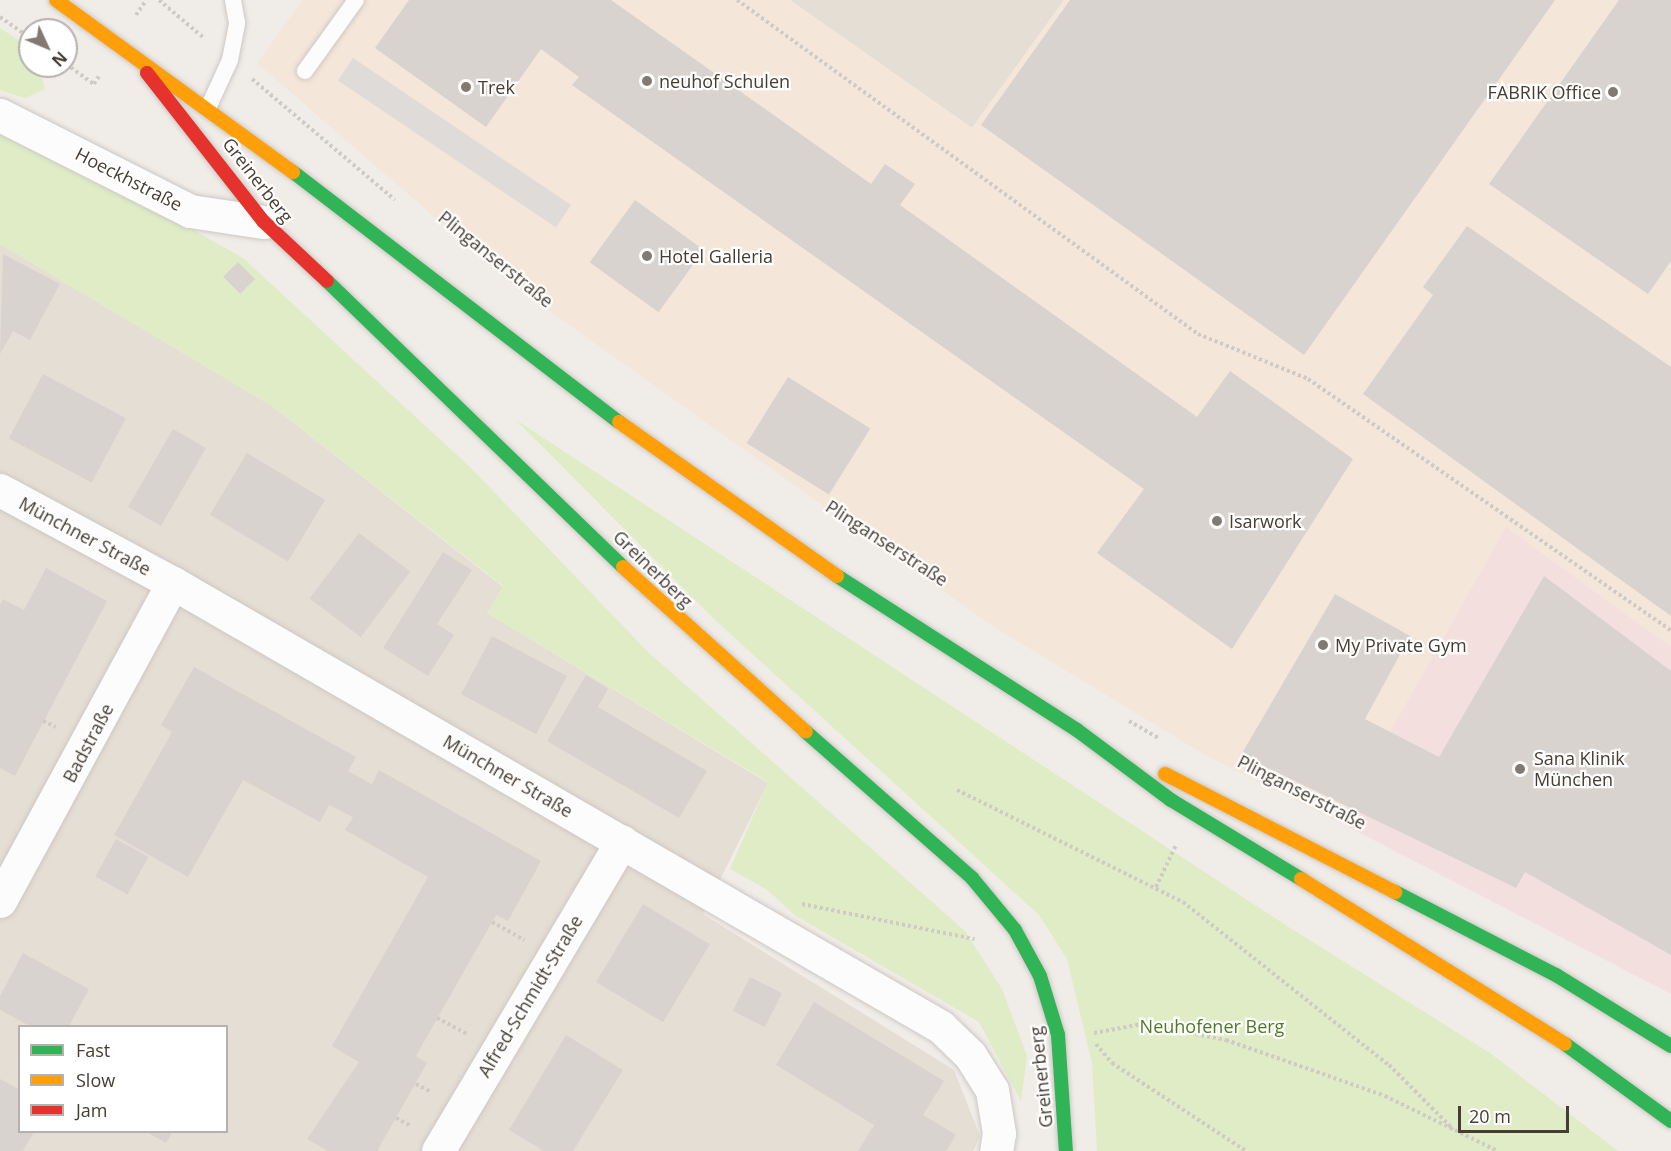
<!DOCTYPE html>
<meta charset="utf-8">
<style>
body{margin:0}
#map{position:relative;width:1671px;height:1151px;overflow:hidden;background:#f0ece8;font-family:"Open Sans",sans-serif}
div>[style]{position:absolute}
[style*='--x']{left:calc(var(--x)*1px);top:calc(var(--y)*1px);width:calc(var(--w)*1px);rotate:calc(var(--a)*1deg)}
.residential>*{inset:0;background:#e5ded4}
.commercial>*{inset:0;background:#f4e6d9}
.medical>*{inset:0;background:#f3e0de}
.green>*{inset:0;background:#e0ecc5}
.parking>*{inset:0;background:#dfdbd8;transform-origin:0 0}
.building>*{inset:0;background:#d8d3cf;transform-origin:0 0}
.path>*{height:4px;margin-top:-2px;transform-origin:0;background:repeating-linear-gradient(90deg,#cecac6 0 3px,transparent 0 6px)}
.roads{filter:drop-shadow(0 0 2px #cdc8c4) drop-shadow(0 0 2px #cdc8c4)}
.lane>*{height:16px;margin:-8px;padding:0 8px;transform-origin:8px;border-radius:8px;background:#fdfcfc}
.street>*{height:33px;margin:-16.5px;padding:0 16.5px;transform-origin:16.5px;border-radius:16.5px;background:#fdfcfc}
.fast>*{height:14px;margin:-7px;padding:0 7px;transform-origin:7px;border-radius:7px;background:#30b455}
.slow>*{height:14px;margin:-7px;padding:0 7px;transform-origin:7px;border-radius:7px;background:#ff9f0a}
.jam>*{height:14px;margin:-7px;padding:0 7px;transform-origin:7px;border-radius:7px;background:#e5322d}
.dots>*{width:16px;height:16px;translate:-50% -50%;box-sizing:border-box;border:3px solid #fff;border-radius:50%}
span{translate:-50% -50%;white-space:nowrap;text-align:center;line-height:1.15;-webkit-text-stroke:4.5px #fff;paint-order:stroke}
.poi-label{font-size:18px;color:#463d33}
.left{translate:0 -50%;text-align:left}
.right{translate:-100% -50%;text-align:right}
.street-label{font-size:18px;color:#463d33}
.park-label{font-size:18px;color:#4c7c22}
.legend{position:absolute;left:18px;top:1025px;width:210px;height:108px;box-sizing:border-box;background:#fff;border:2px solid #b5b1ad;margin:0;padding:8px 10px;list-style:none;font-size:18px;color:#463d33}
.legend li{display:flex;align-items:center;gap:12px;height:30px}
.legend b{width:30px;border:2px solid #b5b1ad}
.north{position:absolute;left:18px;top:18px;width:60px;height:60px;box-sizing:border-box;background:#fff;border:2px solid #b5b1ad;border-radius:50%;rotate:134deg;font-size:16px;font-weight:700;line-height:24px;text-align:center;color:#463d33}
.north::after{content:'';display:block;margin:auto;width:21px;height:27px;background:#827a72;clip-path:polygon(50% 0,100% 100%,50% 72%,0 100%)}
.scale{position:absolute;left:1458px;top:1106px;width:111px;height:27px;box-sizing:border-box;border:3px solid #463d33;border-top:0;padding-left:8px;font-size:18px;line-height:21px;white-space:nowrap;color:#463d33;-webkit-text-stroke:4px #fff;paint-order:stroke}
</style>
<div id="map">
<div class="residential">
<i style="clip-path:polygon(790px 0,1064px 0,972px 128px)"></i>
<i style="clip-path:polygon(evenodd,0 244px,272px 406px,503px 587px,487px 613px,768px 783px,703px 914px,954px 1070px,980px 1136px,973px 1151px,0 1151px,0 244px,20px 1026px,226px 1026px,226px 1132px,20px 1132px,20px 1026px)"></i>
</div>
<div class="commercial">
<i style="clip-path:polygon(303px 0,790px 0,972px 128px,1064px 0,1671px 0,1671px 647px,1506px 527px,1339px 822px,1207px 756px,994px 627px,513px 285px,257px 63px)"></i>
</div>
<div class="medical">
<i style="clip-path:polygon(1506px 527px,1671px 647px,1671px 994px,1339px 822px)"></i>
</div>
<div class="green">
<i style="clip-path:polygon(0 28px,30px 48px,30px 66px,38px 66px,45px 89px,25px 98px,0 90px)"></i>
<i style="clip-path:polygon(0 129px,73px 163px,243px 258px,470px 467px,648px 652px,965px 931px,1002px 989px,1027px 1056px,1021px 1101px,979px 1022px,796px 916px,766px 889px,730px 869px,768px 782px,487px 613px,503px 586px,272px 406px,0 244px)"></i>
<i style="clip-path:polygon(516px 420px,1287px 926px,1490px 1053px,1618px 1151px,1097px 1151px,1092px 1063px,1067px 959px,1039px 915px,713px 618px)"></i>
</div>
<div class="parking">
<i style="left:353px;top:58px;width:263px;height:27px;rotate:34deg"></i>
</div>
<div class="building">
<i style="clip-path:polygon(409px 0,611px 0,871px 184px,885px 164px,915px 184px,900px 205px,1197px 417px,1230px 371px,1353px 459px,1232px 649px,1097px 553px,1144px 489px,572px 85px,579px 77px,541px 49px,486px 127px,375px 48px)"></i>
<i style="clip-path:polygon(1070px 0,1555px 0,1304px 355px,981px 125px)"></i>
<i style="clip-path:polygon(1619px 0,1671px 0,1671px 261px,1648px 294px,1489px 184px)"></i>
<i style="left:635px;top:200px;width:85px;height:77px;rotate:36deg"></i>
<i style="clip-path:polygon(1467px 226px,1671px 367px,1671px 616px,1363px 394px,1433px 295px,1423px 287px)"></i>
<i style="clip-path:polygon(3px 254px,60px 284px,30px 340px,13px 331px,0 354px)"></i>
<i style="left:238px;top:262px;width:24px;height:21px;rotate:45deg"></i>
<i style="left:43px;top:374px;width:94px;height:73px;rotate:28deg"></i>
<i style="left:788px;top:377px;width:97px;height:78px;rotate:32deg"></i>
<i style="left:173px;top:429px;width:38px;height:90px;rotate:30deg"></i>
<i style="left:247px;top:453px;width:91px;height:72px;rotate:31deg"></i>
<i style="left:359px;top:533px;width:64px;height:82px;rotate:37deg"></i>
<i style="clip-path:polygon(443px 552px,472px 570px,437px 624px,454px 635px,428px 676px,383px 648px)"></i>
<i style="clip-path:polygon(46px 568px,107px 601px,15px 776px,0 768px,0 605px,3px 599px,24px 610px)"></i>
<i style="clip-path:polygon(1544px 576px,1671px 671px,1671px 955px,1525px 872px,1516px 888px,1241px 755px,1335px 594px,1410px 636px,1365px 719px,1439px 757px)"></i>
<i style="left:492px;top:636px;width:85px;height:66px;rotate:28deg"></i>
<i style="clip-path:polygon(194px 667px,356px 757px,348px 771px,372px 784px,379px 770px,541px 861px,508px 921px,496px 915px,416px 1056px,427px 1063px,377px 1151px,328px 1151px,307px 1139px,359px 1062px,332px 1046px,428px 877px,345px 830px,353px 817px,329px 805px,320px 822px,243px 780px,188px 877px,114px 835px,172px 732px,161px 725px)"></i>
<i style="clip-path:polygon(586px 675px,608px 689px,598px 707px,707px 771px,679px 818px,547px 741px)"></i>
<i style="left:116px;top:839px;width:37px;height:43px;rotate:29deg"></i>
<i style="left:643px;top:904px;width:78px;height:91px;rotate:31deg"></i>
<i style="clip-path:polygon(23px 953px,89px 989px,69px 1026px,30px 1026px,0 1010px,0 996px)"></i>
<i style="left:750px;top:977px;width:36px;height:38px;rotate:27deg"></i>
<i style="clip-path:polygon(814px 1002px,944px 1081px,923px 1115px,956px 1135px,946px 1151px,858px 1151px,874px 1125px,776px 1065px)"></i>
<i style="clip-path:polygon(566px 1035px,623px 1070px,573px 1151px,544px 1151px,509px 1130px)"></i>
<i style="clip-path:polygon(0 1079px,20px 1090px,20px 1132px,34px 1132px,23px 1151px,0 1151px)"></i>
<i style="clip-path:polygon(146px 1132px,173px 1132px,166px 1143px)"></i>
</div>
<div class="path">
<i style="--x:159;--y:0;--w:60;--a:40.3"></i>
<i style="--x:737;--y:0;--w:569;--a:35.92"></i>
<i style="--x:1198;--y:334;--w:119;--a:22.2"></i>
<i style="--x:1308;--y:379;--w:441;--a:34.7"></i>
<i style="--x:136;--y:15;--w:18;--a:-56"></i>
<i style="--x:0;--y:17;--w:37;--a:35"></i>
<i style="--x:66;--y:64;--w:34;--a:36"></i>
<i style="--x:94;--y:84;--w:9;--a:-58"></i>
<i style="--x:252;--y:79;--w:187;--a:40.2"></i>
<i style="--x:43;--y:721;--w:14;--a:25"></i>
<i style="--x:1129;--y:721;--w:34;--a:30"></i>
<i style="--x:957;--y:790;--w:252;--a:26.4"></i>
<i style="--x:1183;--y:902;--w:263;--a:38.4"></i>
<i style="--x:1389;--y:1065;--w:91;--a:45"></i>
<i style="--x:1156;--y:887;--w:47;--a:-64.5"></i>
<i style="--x:802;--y:904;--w:176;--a:11.5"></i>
<i style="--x:492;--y:922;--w:37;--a:29"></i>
<i style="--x:437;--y:1018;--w:34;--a:28"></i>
<i style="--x:1094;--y:1033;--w:49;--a:-10.6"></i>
<i style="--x:1142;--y:1024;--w:86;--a:10.8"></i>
<i style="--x:1226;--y:1040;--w:169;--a:19.4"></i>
<i style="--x:1385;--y:1096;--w:126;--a:26"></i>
<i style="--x:1096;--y:1044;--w:25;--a:50"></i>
<i style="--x:1112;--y:1063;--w:160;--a:33.3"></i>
<i style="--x:416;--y:1084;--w:17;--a:28"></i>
<i style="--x:396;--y:1118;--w:17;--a:28"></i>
<i style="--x:377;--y:1151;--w:1;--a:0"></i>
</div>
<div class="roads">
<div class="lane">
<i style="--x:305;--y:71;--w:87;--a:-54.3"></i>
<i style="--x:208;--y:108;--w:53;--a:-65.4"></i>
<i style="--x:230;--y:60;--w:38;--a:-79"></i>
<i style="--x:237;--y:23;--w:23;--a:-100"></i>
</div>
<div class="street">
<i style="--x:0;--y:115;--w:213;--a:26.8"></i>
<i style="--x:190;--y:211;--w:75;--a:8.5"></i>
<i style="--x:0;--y:490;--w:196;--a:28.3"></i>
<i style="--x:173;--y:583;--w:887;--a:30.03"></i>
<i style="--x:941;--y:1027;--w:40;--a:44"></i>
<i style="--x:970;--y:1055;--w:41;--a:57.8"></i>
<i style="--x:992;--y:1090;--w:44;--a:80.8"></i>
<i style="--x:999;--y:1133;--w:18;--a:99"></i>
<i style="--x:0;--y:901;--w:362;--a:-61.5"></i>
<i style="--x:438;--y:1151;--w:360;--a:-59.3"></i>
</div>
<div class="fast">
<i style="--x:293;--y:172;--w:411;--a:37.5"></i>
<i style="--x:327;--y:281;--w:412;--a:44"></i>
<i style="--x:837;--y:576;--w:285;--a:32.7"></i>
<i style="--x:1077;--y:730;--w:117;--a:36.7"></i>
<i style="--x:1171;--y:800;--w:152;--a:31.3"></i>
<i style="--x:806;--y:732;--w:221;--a:41.3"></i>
<i style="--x:972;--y:878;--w:67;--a:50.4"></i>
<i style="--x:1015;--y:930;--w:52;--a:61.5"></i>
<i style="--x:1040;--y:976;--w:62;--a:73"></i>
<i style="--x:1058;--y:1035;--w:116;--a:86.1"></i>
<i style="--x:1395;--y:892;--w:181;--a:27.3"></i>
<i style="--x:1556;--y:975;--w:135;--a:31.7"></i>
<i style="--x:1565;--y:1044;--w:131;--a:36"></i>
</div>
<div class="slow">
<i style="--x:56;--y:0;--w:293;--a:36"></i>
<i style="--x:619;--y:422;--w:267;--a:35.2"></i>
<i style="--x:623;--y:567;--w:246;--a:42"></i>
<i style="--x:1165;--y:774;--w:259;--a:27.2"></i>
<i style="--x:1301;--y:879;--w:311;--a:32"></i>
</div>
<div class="jam">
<i style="--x:147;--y:73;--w:189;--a:51.9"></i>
<i style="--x:264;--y:222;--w:86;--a:43.1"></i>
</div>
</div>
<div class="dots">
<i style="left:647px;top:81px;background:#827a72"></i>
<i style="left:466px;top:87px;background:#827a72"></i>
<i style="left:1613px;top:92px;background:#827a72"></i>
<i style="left:647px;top:256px;background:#827a72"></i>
<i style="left:1217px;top:521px;background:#827a72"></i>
<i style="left:1323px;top:645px;background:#827a72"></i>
<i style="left:1520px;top:769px;background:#827a72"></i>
</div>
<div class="poi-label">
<span class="left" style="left:659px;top:81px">neuhof Schulen</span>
<span class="left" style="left:478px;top:87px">Trek</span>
<span class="right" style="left:1601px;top:92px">FABRIK Office</span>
<span class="left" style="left:659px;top:256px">Hotel Galleria</span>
<span class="left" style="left:1229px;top:521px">Isarwork</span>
<span class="left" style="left:1335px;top:645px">My Private Gym</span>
<span class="left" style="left:1534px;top:769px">Sana Klinik<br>München</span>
</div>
<div class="street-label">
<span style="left:129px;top:179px;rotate:27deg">Hoeckhstraße</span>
<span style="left:258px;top:180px;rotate:52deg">Greinerberg</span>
<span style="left:496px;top:259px;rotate:39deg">Plinganserstraße</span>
<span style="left:85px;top:536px;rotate:28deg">Münchner Straße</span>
<span style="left:887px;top:543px;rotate:33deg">Plinganserstraße</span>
<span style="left:653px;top:569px;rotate:44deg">Greinerberg</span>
<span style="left:88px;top:743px;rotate:-62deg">Badstraße</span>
<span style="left:508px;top:776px;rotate:30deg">Münchner Straße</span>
<span style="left:1302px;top:792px;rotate:27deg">Plinganserstraße</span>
<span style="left:530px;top:996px;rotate:-59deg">Alfred-Schmidt-Straße</span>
<span style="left:1041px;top:1077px;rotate:-96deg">Greinerberg</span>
</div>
<div class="park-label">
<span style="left:1212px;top:1026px">Neuhofener Berg</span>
</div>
<ul class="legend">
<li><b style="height:8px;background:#30b455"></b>Fast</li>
<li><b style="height:8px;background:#ff9f0a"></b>Slow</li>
<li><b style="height:8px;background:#e5322d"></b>Jam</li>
</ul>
<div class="north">N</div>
<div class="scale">20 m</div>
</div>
